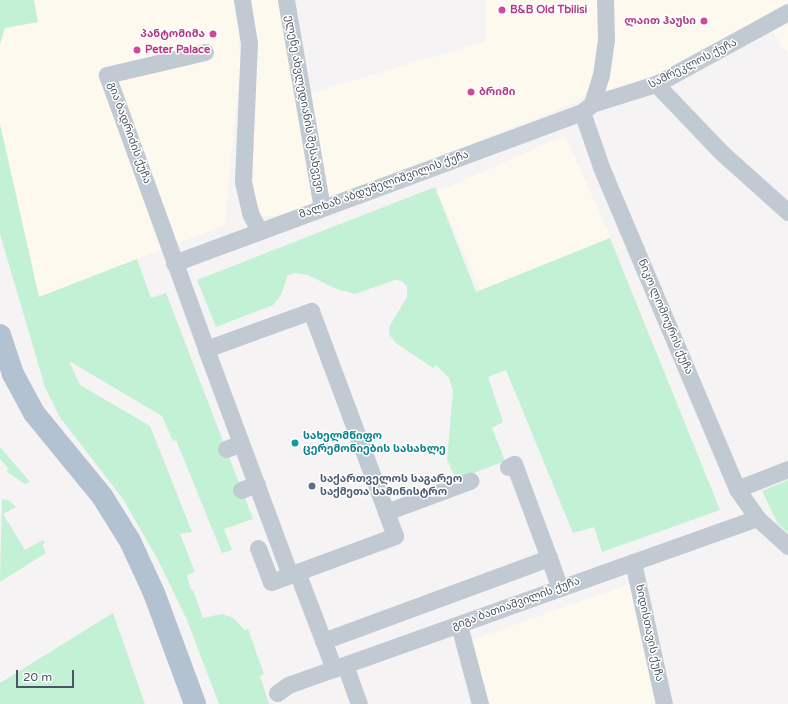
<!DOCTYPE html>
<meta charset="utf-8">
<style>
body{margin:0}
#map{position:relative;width:788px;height:704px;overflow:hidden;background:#f5f3f3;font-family:"Varela Round","Noto Sans Georgian",sans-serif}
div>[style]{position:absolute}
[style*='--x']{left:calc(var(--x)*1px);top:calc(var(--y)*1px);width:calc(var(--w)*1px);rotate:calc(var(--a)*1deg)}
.commercial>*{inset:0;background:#fdf9ef;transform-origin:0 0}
.green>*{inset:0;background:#c3f1d5}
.street>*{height:17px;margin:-8.5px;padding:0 8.5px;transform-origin:8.5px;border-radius:8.5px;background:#c1cad2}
.primary>*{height:22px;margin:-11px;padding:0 11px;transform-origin:11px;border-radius:11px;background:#b3c2d1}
.dots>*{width:11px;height:11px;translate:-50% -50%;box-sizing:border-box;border:2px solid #fff;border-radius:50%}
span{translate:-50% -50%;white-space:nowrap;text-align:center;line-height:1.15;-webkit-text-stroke:3px #fff;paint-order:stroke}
.hotel-label{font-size:11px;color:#b23c85;font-weight:700}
.left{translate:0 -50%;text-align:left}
.right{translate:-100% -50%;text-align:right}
.street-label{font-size:11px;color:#4a5661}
.culture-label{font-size:11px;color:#0d838f;font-weight:700}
.service-label{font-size:11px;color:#4e5e75;font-weight:700}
.scale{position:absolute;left:16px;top:670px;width:58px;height:18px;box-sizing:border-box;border:2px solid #4a5661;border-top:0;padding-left:5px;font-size:12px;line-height:14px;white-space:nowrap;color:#4a5661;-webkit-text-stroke:3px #fff;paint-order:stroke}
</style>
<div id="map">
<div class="commercial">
<i style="clip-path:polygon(34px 0,233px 0,239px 24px,240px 66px,225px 225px,39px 297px,0 124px,0 44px,5px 28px,38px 22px)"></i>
<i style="clip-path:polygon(249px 0,283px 0,318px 204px,278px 216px,263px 216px,256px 209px,253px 189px,253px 103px)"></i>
<i style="clip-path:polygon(486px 0,597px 0,600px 76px,579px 101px,327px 201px,308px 94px,486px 41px)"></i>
<i style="clip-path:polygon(609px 0,788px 0,788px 2px,681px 66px,602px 94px)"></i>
<i style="clip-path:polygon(788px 16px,788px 55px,770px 27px)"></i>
<i style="left:565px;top:135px;width:112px;height:140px;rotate:66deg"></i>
<i style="clip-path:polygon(630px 584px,656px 704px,489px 704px,468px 641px)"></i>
</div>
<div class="green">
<i style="clip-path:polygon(0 0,34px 0,38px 22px,5px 28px,0 44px)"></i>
<i style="clip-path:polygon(0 124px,39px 297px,137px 259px,151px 298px,166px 293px,253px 519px,224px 529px,232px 550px,222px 553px,176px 440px,173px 441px,162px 416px,69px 361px,80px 385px,150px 426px,192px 532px,180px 534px,195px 572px,187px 575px,191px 590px,193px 590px,203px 618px,222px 614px,233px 618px,245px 630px,248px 629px,264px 674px,260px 676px,269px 704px,219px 704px,187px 620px,158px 560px,123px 499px,59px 416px,45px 387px,0 234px)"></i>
<i style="clip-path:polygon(435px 187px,476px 292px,610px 238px,720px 510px,602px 552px,594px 527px,573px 533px,506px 370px,488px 377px,503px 422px,492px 428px,505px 461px,456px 480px,447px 459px,453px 391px,449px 378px,436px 365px,433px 368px,396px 343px,389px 334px,389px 327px,407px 297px,407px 286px,402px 281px,395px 280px,355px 294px,334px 288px,308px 275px,295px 273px,288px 275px,281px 295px,273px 305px,216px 327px,197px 280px)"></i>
<i style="clip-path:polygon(0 447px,30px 482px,25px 484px,7px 472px,8px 468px,0 459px)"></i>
<i style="clip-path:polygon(788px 480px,788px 533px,778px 524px,762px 491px)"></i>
<i style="clip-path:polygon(2px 499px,10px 501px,16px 507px,3px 514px,25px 550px,43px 540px,45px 543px,42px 545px,46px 553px,0 582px)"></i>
<i style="clip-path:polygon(113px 613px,145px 704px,0 704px,0 683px)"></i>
</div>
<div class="street">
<i style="--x:242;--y:0;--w:44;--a:80.8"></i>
<i style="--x:249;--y:43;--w:139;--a:92.5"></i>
<i style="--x:243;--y:182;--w:32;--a:77"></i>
<i style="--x:250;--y:213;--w:20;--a:63"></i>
<i style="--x:286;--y:0;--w:211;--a:80.2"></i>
<i style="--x:205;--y:52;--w:101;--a:166.8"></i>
<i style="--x:107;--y:75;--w:291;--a:70.1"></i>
<i style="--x:206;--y:349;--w:112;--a:-19.9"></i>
<i style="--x:311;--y:311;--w:240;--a:69.5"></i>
<i style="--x:395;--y:536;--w:104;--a:159.8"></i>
<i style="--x:297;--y:572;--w:104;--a:69.1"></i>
<i style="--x:656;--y:84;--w:95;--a:46.3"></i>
<i style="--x:722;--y:153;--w:89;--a:41.8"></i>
<i style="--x:592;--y:104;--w:30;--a:-73"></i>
<i style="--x:601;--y:75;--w:35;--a:-82"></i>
<i style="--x:606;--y:40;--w:40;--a:-91.4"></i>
<i style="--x:582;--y:112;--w:58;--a:70.9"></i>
<i style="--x:601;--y:167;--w:350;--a:67.1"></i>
<i style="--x:737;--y:489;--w:35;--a:55"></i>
<i style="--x:757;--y:518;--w:42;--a:42.1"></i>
<i style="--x:174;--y:263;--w:435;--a:-20.3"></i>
<i style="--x:582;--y:112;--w:13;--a:-39"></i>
<i style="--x:592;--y:104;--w:67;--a:-17.4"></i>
<i style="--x:656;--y:84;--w:150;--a:-28.6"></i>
<i style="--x:206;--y:349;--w:241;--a:69.6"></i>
<i style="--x:290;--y:575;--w:8;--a:-23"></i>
<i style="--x:226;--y:449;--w:16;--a:-22"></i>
<i style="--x:508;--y:467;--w:7;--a:-27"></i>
<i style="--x:514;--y:464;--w:100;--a:69.6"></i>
<i style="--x:737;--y:489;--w:55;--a:-21.4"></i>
<i style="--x:241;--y:490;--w:17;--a:-21"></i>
<i style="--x:386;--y:512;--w:90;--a:-20.3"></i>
<i style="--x:258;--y:548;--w:36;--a:69"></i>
<i style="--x:271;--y:582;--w:20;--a:-20"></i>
<i style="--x:633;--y:562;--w:145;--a:77.7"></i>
<i style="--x:459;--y:625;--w:82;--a:75.1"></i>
<i style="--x:323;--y:641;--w:241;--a:-20.2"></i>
<i style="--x:549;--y:558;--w:32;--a:70"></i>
<i style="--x:345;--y:665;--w:41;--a:70.3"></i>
<i style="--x:277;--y:693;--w:14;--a:-36"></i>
<i style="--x:288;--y:685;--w:498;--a:-19.6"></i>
</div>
<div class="primary">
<i style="--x:0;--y:335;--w:41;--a:71.6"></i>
<i style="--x:13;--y:374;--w:44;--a:61.7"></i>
<i style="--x:34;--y:413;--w:107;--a:50.7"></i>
<i style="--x:102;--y:496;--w:53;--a:58.1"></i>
<i style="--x:130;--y:541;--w:57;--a:65.2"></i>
<i style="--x:154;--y:593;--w:118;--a:69.7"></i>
</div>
<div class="dots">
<i style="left:502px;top:10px;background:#d1479c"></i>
<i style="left:704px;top:21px;background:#d1479c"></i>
<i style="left:213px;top:34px;background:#d1479c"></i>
<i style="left:137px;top:50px;background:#d1479c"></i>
<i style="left:471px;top:92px;background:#d1479c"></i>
<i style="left:295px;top:443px;background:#0f9aa8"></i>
<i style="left:312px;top:486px;background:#5c6f8a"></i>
</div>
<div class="hotel-label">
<span class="left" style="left:510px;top:10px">B&amp;B Old Tbilisi</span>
<span class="right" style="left:696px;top:21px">ლაით ჰაუსი</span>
<span class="right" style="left:205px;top:34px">პანტომიმა</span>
<span class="left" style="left:145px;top:50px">Peter Palace</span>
<span class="left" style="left:479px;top:92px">ბრიმი</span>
</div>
<div class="street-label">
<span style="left:693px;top:64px;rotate:-27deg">სამრეკლოს ქუჩა</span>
<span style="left:304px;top:104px;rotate:80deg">ელენე ახვლედიანის შესახვევი</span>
<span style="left:129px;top:133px;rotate:70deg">გია ბადრიძის ქუჩა</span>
<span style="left:384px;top:185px;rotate:-20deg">მალხაზ აბდუშელიშვილის ქუჩა</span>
<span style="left:665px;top:317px;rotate:67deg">ნიკო ლომოურის ქუჩა</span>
<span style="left:516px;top:604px;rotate:-20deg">გიგა ბათიაშვილის ქუჩა</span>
<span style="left:649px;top:633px;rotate:78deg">ხიდისთავის ქუჩა</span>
</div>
<div class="culture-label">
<span class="left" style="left:303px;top:443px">სახელმწიფო<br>ცერემონიების სასახლე</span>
</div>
<div class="service-label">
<span class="left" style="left:320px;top:486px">საქართველოს საგარეო<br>საქმეთა სამინისტრო</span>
</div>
<div class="scale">20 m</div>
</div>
